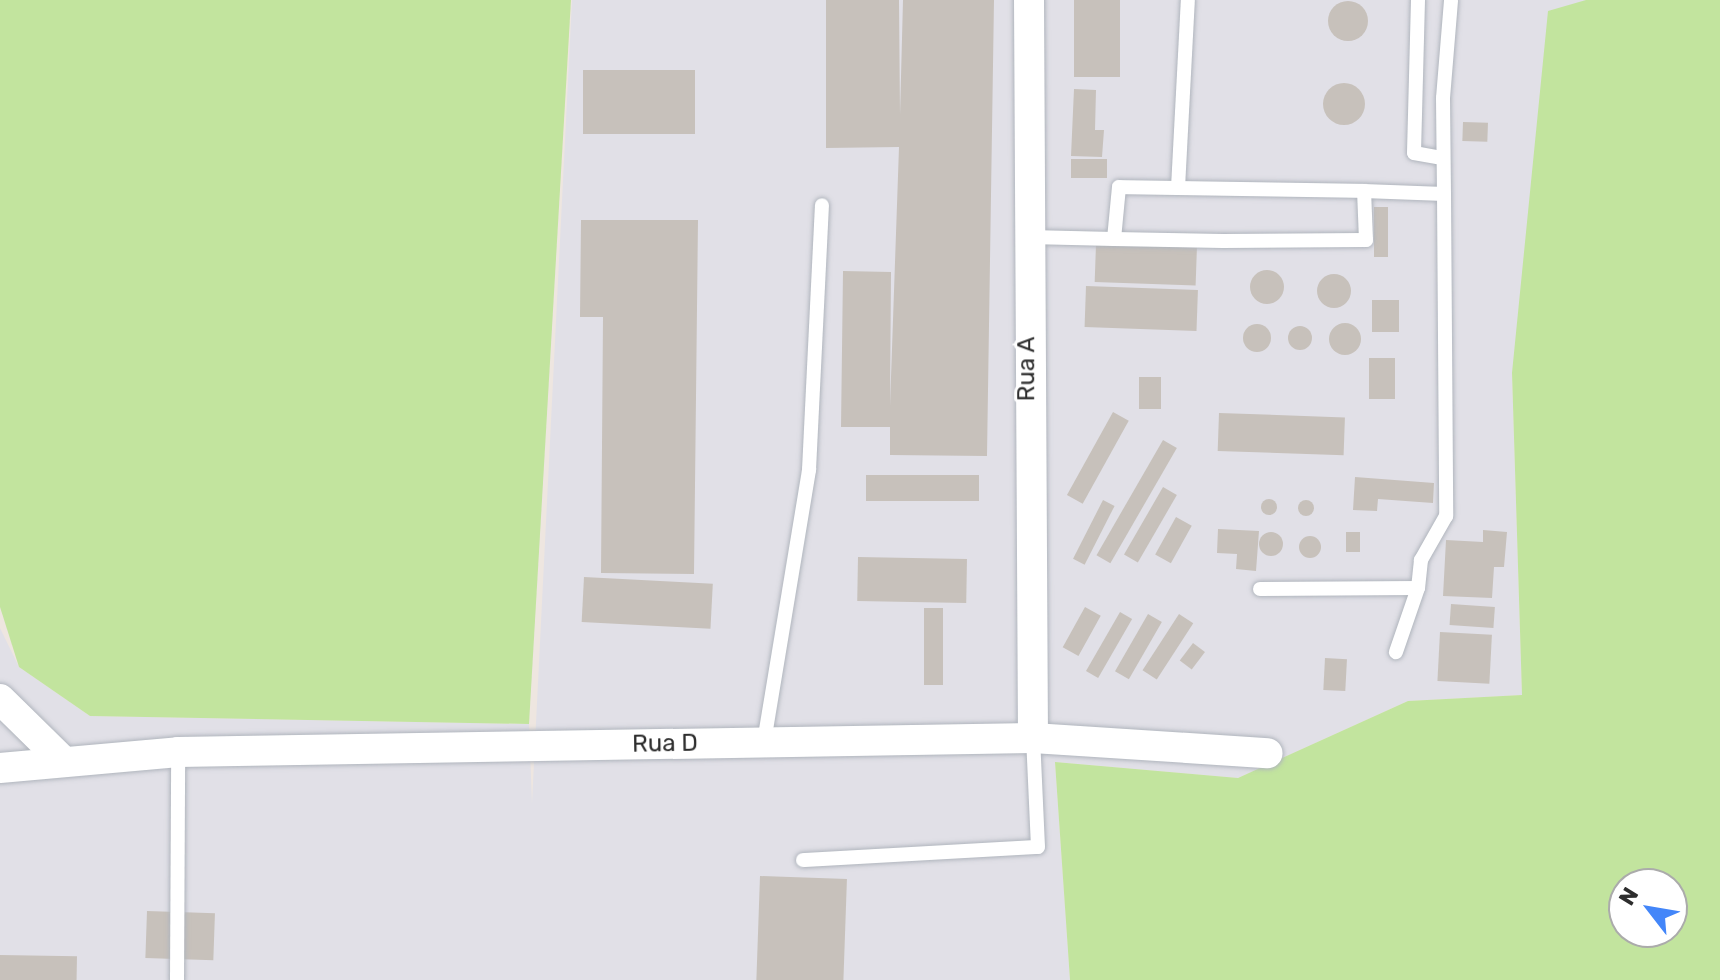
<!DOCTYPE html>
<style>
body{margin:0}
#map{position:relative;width:1720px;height:980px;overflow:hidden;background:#eee6e0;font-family:Rubik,sans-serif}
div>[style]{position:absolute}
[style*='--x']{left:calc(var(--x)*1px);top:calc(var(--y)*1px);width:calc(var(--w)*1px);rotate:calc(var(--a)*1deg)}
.industrial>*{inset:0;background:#e1e0e7}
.green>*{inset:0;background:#c2e49e}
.building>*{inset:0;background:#c7c1bb;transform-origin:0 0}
.round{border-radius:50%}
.roads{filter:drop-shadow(0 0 2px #b0b5bd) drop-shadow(0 0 2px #b0b5bd)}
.lane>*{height:14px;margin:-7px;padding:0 7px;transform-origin:7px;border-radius:7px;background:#fff}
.street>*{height:30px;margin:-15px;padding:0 15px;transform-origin:15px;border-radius:15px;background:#fff}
span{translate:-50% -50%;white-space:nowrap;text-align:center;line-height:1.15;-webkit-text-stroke:6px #fff;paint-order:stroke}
.street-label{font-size:24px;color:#2d2d2d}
.north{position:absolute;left:1608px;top:868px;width:80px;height:80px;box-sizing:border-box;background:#fff;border:2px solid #ababab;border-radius:50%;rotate:301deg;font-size:22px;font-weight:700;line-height:32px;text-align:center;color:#2d2d2d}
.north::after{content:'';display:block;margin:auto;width:28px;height:36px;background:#4386f9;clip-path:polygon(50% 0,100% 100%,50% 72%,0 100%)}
</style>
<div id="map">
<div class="industrial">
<i style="clip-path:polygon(572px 0,1592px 0,1512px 373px,1522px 695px,1408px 701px,1238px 778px,1055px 762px,1070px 980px,0 980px,0 628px,19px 667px,90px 716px,529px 724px,532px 803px)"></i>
</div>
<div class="green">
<i style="clip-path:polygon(0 0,571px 0,529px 724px,90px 716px,19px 667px,0 607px)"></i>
<i style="clip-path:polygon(evenodd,1586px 0,1720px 0,1720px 980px,1070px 980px,1055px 762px,1238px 778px,1408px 701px,1522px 695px,1512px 373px,1548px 11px,1586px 0,1624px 884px,1672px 884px,1672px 932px,1624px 932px,1624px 884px)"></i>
</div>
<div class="building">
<i style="clip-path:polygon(826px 0,899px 0,900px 115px,903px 0,994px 0,987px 456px,890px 455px,890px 427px,841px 427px,843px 271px,891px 272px,890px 406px,899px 147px,826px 148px)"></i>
<i style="left:1074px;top:0;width:46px;height:77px"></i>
<i class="round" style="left:1328px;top:1px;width:40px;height:40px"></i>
<i style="left:583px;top:70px;width:112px;height:64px"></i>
<i class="round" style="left:1323px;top:83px;width:42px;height:42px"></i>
<i style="clip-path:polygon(1074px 89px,1096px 90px,1095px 130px,1104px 130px,1102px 157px,1071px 156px)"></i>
<i style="left:1463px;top:122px;width:25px;height:19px;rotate:2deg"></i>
<i style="left:1071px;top:159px;width:36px;height:19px"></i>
<i style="left:1374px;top:207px;width:14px;height:50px"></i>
<i style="clip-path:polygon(581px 220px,698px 220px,694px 574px,601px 573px,603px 317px,580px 317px)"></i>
<i style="left:1096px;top:244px;width:101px;height:38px;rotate:2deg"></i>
<i class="round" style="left:1250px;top:270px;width:34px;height:34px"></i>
<i class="round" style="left:1317px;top:274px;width:34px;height:34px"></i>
<i style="left:1086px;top:286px;width:112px;height:41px;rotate:2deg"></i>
<i style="left:1372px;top:300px;width:27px;height:32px"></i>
<i class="round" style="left:1329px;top:323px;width:32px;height:32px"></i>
<i class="round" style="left:1243px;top:324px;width:28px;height:28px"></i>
<i class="round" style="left:1288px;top:326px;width:24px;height:24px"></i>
<i style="left:1369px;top:358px;width:26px;height:41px"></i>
<i style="left:1139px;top:377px;width:22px;height:32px"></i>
<i style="left:1113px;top:412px;width:18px;height:95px;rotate:29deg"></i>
<i style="left:1219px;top:413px;width:126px;height:38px;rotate:2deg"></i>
<i style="left:1163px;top:440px;width:16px;height:133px;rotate:30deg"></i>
<i style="left:866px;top:475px;width:113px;height:26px"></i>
<i style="clip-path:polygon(1355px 477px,1434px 483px,1433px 503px,1378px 499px,1377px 511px,1353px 510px)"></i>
<i style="left:1163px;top:487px;width:16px;height:78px;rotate:30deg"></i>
<i class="round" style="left:1261px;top:499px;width:16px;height:16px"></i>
<i class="round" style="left:1298px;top:500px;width:16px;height:16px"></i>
<i style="left:1103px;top:500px;width:13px;height:66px;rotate:27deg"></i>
<i style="left:1176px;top:517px;width:18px;height:43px;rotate:29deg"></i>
<i style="clip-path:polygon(1218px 529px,1259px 531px,1256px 571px,1236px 569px,1237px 554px,1217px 553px)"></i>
<i style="clip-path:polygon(1483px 530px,1507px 532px,1504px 567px,1494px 567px,1492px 598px,1443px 596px,1446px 540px,1483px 542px)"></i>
<i class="round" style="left:1259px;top:532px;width:24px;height:24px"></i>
<i style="left:1346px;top:532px;width:14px;height:20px"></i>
<i class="round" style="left:1299px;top:536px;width:22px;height:22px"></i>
<i style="left:858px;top:557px;width:109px;height:44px;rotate:1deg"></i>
<i style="left:584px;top:577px;width:129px;height:45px;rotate:3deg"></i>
<i style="left:1451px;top:604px;width:44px;height:21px;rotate:4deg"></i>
<i style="left:1085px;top:607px;width:18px;height:46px;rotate:29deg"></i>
<i style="left:943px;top:608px;width:77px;height:19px;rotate:90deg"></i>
<i style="left:1120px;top:612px;width:14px;height:68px;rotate:30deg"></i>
<i style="left:1148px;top:614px;width:16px;height:66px;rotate:30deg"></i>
<i style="left:1179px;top:614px;width:17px;height:67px;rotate:33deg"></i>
<i style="left:1440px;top:632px;width:52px;height:49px;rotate:3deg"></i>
<i style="left:1193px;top:643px;width:15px;height:22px;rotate:37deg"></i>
<i style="left:1325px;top:658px;width:22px;height:32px;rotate:3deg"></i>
<i style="left:760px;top:876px;width:87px;height:104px;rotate:2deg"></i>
<i style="left:147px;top:911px;width:68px;height:47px;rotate:2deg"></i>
<i style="left:0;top:955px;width:77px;height:25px;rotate:1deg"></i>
</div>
<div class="roads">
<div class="lane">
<i style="--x:1418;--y:0;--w:153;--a:91.5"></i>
<i style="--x:1414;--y:153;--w:29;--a:10"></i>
<i style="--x:1178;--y:188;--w:188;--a:-87"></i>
<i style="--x:1364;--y:191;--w:80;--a:2.1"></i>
<i style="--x:1444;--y:194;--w:322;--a:89.6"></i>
<i style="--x:1446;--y:516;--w:51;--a:119.6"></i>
<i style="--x:1421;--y:560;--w:28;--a:96"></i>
<i style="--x:1418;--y:588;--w:68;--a:109"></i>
<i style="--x:1444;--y:194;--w:96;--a:-90.6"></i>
<i style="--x:1443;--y:98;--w:98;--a:-85.3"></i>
<i style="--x:1029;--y:237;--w:85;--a:1.3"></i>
<i style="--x:1114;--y:239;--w:109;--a:1.1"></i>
<i style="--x:1223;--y:241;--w:143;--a:-0.4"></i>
<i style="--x:1366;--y:240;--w:49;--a:-92.3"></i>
<i style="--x:1364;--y:191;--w:245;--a:-179.1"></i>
<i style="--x:1119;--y:187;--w:52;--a:95.5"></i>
<i style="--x:1260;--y:589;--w:158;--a:-0.4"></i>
<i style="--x:764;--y:742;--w:276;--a:-80.6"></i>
<i style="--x:809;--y:470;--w:265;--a:-87.2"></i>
<i style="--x:803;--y:860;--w:235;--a:-3.2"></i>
<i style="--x:1038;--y:847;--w:109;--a:-92.6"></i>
<i style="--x:177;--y:980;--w:228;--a:-89.7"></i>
</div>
<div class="street">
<i style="--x:1029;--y:0;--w:738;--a:89.69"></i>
<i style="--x:0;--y:699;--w:86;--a:44.5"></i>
<i style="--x:0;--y:768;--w:179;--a:-5.1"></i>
<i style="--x:178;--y:752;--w:855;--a:-0.94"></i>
<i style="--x:1033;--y:738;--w:235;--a:3.7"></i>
</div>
</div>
<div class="street-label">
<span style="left:1027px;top:369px;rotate:-90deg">Rua A</span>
<span style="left:665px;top:744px;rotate:-1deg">Rua D</span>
</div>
<div class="north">N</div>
</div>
